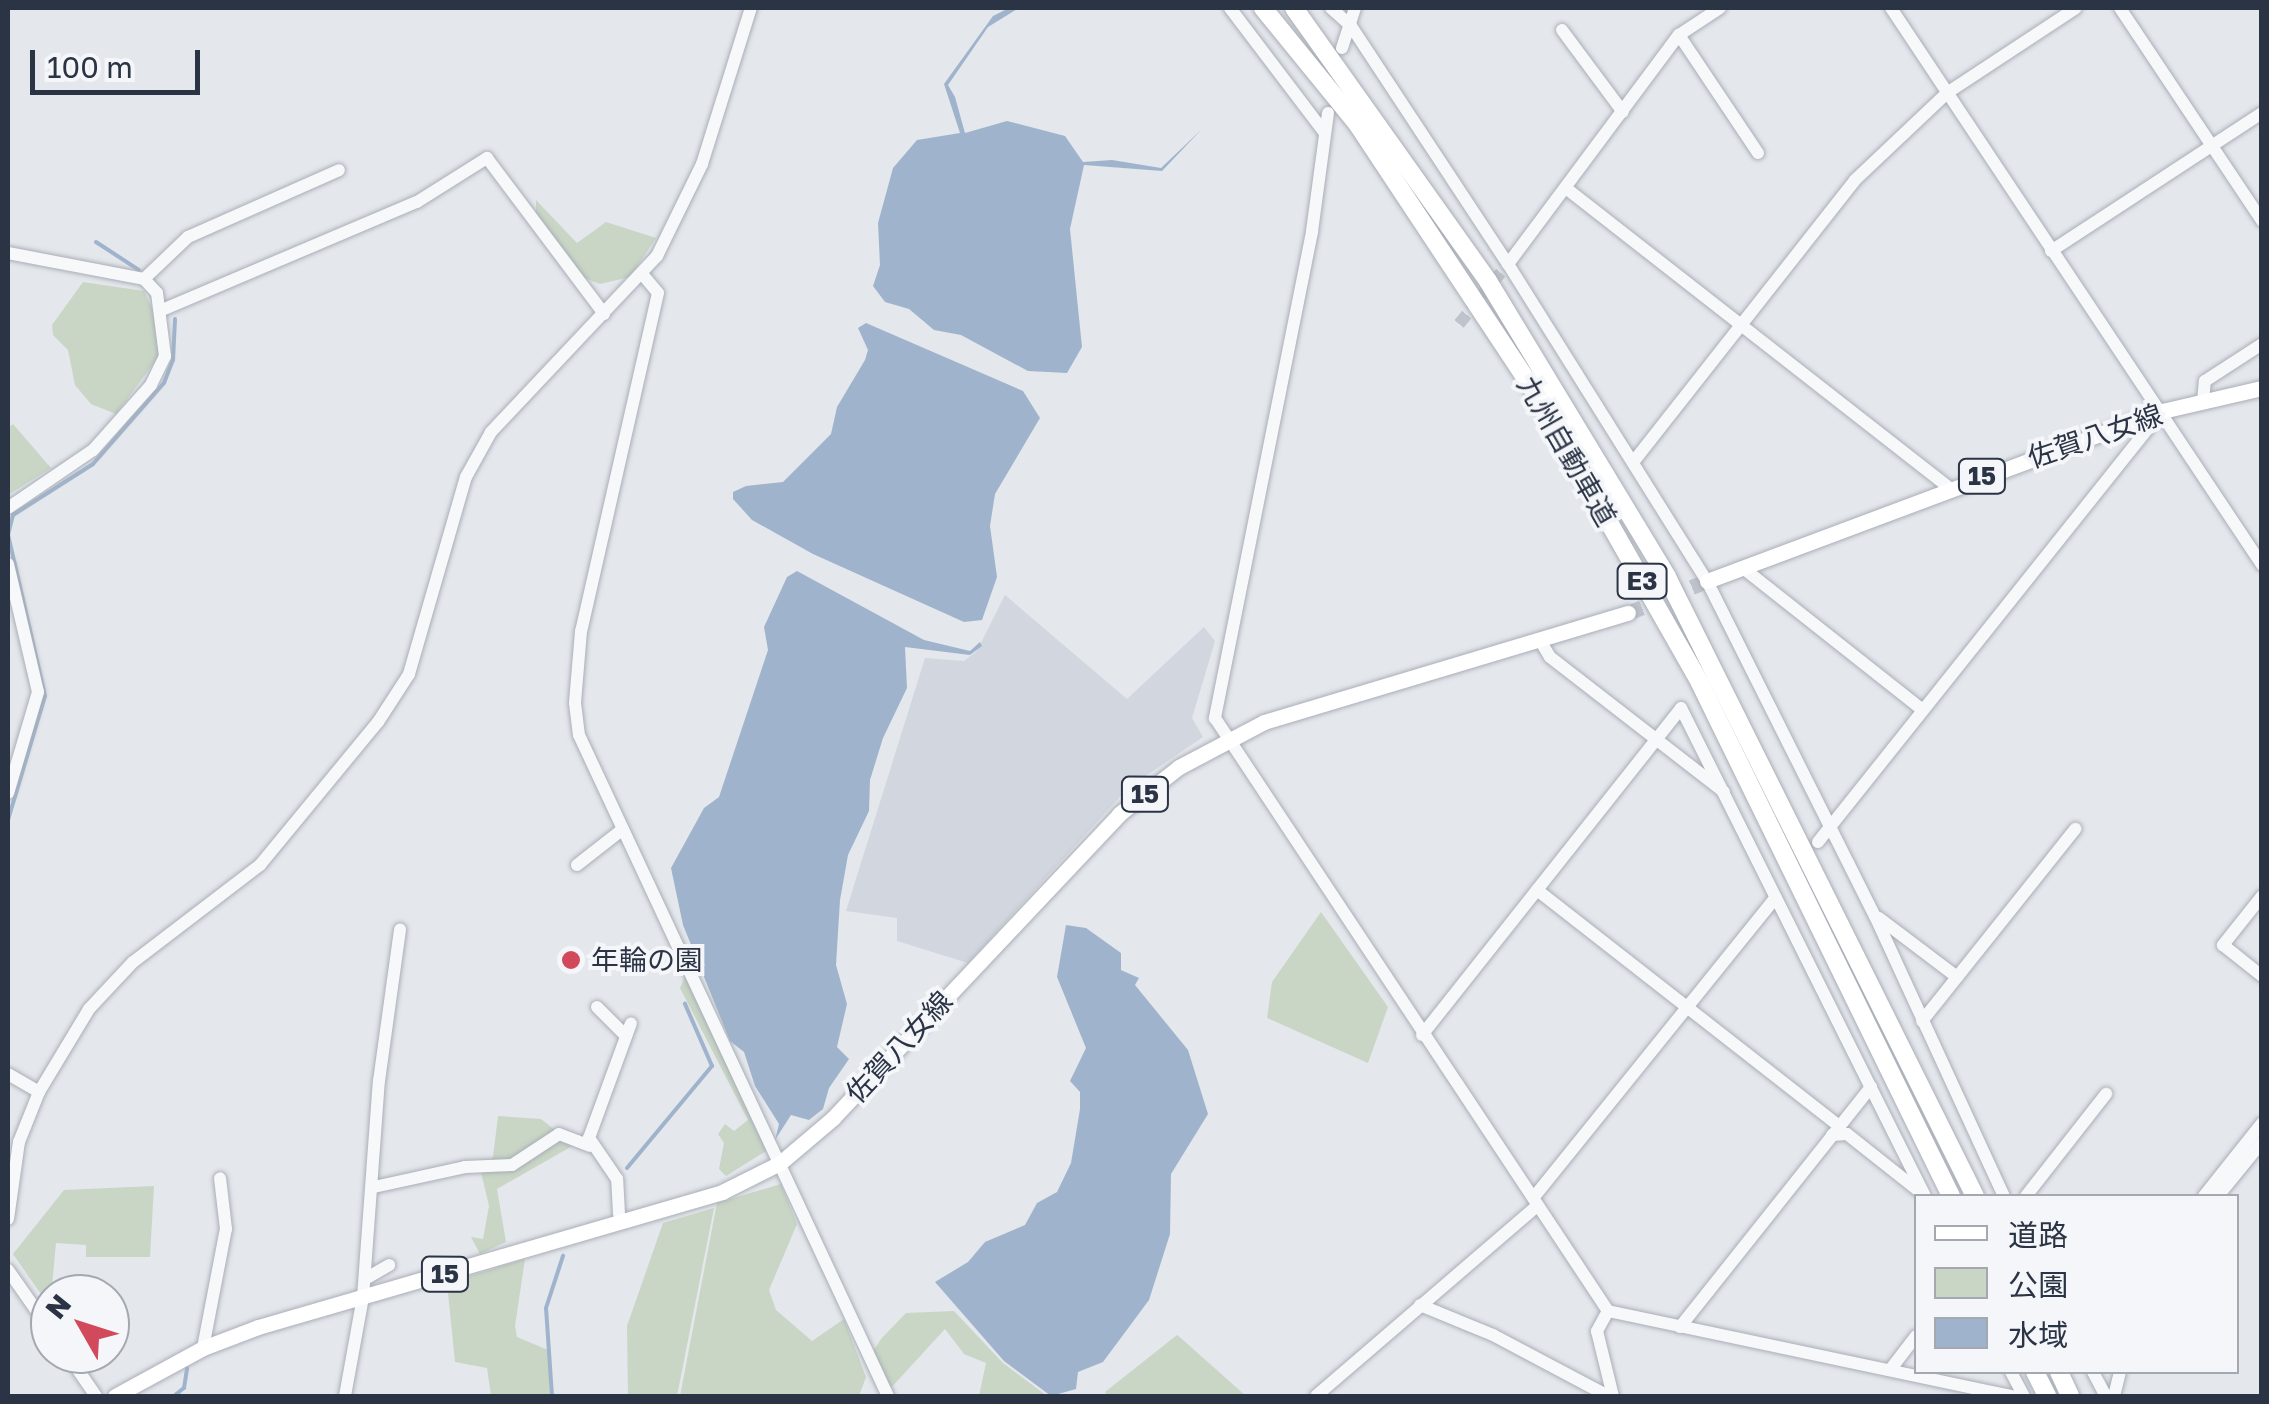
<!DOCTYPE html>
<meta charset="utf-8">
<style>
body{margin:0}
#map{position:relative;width:2269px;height:1404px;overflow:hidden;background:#e4e7ec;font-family:"Golos Text","Noto Sans JP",sans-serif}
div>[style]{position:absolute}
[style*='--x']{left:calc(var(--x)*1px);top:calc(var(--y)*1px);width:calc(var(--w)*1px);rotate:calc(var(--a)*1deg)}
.built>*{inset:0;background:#d2d6de}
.green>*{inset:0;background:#c9d6c5}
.water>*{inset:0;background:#9fb4cc}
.stream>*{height:4px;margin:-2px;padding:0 2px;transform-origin:2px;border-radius:2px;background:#9fb4cc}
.minor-tunnel>*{height:12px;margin-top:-6px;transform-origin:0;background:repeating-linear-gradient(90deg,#bfc3cb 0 12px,transparent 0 18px)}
.major-tunnel>*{height:15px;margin-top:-7.5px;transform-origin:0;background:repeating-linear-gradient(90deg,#bfc3cb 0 15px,transparent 0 23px)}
.roads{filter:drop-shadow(0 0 2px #a9aeb7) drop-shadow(0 0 2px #a9aeb7)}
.minor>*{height:12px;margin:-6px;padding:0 6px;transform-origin:6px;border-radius:6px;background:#f7f8fa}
.major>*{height:15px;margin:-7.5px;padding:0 7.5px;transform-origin:7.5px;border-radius:7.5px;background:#fff}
.highway>*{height:18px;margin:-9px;padding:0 9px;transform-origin:9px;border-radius:9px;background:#fff}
.dots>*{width:28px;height:28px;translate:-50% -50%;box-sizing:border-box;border:5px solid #f4f6f9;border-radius:50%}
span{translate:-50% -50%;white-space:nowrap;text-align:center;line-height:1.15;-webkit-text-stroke:8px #f4f6f9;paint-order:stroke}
.shield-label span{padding:2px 8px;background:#f4f6f9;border:2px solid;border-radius:8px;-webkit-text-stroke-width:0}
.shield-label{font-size:25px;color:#2b3445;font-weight:700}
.street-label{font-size:28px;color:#2b3445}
.poi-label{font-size:28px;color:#2b3445}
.left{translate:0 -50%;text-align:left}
.frame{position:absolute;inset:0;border:10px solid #2b3445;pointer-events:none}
.legend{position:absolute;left:1914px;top:1194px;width:325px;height:180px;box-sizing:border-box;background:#f4f6f9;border:2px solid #a4a8b1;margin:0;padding:12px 18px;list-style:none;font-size:30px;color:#2b3445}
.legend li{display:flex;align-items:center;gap:20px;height:50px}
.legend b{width:50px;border:2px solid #a4a8b1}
.north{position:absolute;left:30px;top:1274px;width:100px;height:100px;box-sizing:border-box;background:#f4f6f9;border:2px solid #a4a8b1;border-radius:50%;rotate:309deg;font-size:28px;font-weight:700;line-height:40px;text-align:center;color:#2b3445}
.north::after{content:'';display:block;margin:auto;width:35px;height:45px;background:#d1495b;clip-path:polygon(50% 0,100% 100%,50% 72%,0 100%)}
.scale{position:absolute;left:30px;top:50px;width:170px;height:45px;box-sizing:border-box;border:5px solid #2b3445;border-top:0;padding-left:12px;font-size:30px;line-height:35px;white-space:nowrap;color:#2b3445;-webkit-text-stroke:8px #f4f6f9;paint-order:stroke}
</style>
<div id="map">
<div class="built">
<i style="clip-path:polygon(1005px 595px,1127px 699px,1204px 627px,1215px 641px,1192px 718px,1203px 737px,1128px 788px,968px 963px,897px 941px,897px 918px,846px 911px,925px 658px,964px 661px,977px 651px)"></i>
</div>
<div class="green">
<i style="clip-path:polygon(536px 200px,577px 243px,606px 222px,656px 238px,630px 277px,600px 284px,582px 277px,536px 217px)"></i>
<i style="clip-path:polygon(83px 282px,144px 291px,159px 323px,159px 356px,116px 414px,91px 404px,75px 385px,68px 350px,53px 335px,52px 325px)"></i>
<i style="clip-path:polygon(13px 424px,51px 468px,8px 495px,8px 428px)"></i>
<i style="clip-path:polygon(1321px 912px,1388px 1007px,1368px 1063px,1267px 1018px,1272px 982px)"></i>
<i style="clip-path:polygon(686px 974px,769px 1149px,726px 1176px,719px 1169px,724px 1143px,718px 1134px,725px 1124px,734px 1131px,748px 1120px,680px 988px)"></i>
<i style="clip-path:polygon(498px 1116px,541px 1119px,574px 1145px,497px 1189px,506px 1242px,480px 1254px,471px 1237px,483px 1239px,489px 1206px,480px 1168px,493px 1157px)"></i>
<i style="clip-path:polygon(781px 1184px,797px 1224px,769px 1290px,776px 1310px,812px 1341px,844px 1319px,866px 1377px,859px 1396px,680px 1396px,717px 1203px)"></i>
<i style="clip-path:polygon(154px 1186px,150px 1257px,86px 1257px,86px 1245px,56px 1243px,50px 1307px,13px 1254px,64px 1190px)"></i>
<i style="clip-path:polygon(714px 1208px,677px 1396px,628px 1396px,627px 1326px,663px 1223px)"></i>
<i style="clip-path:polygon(525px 1259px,515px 1326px,517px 1337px,548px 1350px,550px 1396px,491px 1396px,487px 1368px,455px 1362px,447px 1283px)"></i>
<i style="clip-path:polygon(954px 1311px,1003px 1363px,1047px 1396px,979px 1396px,986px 1363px,964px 1354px,945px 1329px,889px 1390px,872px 1353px,881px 1339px,906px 1313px)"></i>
<i style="clip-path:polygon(1177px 1335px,1183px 1340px,1246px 1396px,1108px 1396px,1105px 1392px)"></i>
</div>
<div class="water">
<i style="clip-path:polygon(1009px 8px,1019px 8px,988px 27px,948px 85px,955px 97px,965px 133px,1007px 121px,1065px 136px,1083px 162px,1112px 160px,1161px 168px,1201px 130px,1162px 171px,1084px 165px,1070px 229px,1082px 347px,1067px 373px,1028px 371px,961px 335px,934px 330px,909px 309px,885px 302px,873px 286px,880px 265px,878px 223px,893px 168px,917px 140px,960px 133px,944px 84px,993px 16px)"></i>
<i style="clip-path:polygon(866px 323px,1023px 391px,1040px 418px,995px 494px,990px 526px,997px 577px,982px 620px,964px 622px,813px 554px,752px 520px,733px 499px,733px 492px,746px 486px,783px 482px,831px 434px,837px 407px,865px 360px,868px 350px,858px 328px)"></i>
<i style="clip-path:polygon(797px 571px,924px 640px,970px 651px,980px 642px,982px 646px,970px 655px,905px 647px,907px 688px,883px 738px,870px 780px,869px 811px,848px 855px,840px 900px,836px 965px,847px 1004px,837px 1047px,849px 1059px,829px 1088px,823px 1109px,809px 1120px,791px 1115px,775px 1140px,779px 1124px,755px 1086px,744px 1052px,730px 1041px,683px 925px,671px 868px,704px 808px,719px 797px,768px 650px,764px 627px,787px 577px)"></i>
<i style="clip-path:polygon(1066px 925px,1086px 928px,1121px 953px,1121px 970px,1139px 978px,1135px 985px,1188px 1050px,1208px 1114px,1171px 1174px,1170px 1234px,1149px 1300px,1103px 1362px,1078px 1372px,1076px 1389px,1051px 1396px,1004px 1361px,935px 1282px,968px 1262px,985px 1242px,1025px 1225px,1037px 1203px,1057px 1192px,1071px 1163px,1080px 1109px,1080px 1092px,1070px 1081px,1086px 1048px,1057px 977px)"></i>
</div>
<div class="stream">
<i style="--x:96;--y:242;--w:51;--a:33.1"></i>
<i style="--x:8;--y:820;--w:129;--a:-73.4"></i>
<i style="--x:45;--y:696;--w:165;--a:-102.9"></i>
<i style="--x:8;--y:535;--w:21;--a:-76"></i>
<i style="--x:13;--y:515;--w:95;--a:-32.5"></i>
<i style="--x:93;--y:464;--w:108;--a:-48.8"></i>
<i style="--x:164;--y:383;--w:25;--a:-69"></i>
<i style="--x:173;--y:360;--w:41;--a:-87.2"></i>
<i style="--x:627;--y:1168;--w:133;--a:-50.2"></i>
<i style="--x:712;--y:1066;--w:68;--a:-113.5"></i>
<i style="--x:174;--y:1396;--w:13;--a:-39"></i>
<i style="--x:184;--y:1388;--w:20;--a:-81"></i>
<i style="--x:552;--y:1396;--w:88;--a:-93.9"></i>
<i style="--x:546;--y:1308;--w:55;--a:-71.9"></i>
<i style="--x:940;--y:1396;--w:11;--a:0"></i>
</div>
<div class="minor-tunnel">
<i style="--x:1459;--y:324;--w:77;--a:-50.8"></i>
</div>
<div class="major-tunnel">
<i style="--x:1628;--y:613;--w:85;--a:-22.1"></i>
</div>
<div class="roads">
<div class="minor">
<i style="--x:1230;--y:8;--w:157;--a:52.8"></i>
<i style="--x:1331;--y:8;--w:27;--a:42"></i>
<i style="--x:1351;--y:26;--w:285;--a:56.6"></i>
<i style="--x:1508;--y:264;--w:374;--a:57.9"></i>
<i style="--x:1707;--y:581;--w:375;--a:63.4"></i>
<i style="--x:1875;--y:916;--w:308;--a:65.3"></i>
<i style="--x:1891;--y:8;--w:669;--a:56.33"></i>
<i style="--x:2120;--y:8;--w:256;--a:56.3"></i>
<i style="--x:1562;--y:30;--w:102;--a:53.4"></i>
<i style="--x:1679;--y:35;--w:142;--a:56.2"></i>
<i style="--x:1342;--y:48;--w:42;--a:-72"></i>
<i style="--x:1328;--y:113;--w:120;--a:97.7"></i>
<i style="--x:1312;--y:232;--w:496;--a:101.3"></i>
<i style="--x:1215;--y:718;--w:711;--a:56.47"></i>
<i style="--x:1608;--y:1311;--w:414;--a:11.9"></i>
<i style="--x:1567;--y:189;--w:486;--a:38"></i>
<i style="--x:2051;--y:251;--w:252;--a:-33.2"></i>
<i style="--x:8;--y:253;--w:138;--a:10.8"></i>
<i style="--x:144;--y:279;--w:19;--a:47"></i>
<i style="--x:157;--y:293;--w:64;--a:82.8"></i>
<i style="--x:165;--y:356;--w:32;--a:116"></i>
<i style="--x:151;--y:385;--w:87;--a:131.7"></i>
<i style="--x:93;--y:450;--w:103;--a:145.7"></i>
<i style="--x:1508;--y:264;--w:286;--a:-53.3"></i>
<i style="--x:1679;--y:35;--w:49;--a:-33.4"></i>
<i style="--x:643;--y:275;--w:23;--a:50"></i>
<i style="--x:658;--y:293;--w:347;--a:102.8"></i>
<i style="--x:581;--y:631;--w:72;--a:94.8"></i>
<i style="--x:575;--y:703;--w:32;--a:83"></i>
<i style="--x:579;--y:735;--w:730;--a:64.95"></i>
<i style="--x:144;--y:279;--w:61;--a:-43.7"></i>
<i style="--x:188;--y:237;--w:165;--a:-23.9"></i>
<i style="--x:162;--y:310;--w:277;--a:-23"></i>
<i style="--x:417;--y:202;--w:83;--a:-32.2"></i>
<i style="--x:487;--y:158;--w:195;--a:53.1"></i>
<i style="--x:2203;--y:402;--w:21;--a:-85"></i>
<i style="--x:2205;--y:381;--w:68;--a:-33"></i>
<i style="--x:1634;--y:461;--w:357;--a:-51.8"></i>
<i style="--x:1855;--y:180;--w:127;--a:-43.4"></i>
<i style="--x:1947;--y:93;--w:154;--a:-33.4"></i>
<i style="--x:8;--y:564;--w:131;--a:76.8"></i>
<i style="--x:38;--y:692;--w:105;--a:106.5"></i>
<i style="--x:1743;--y:568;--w:229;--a:38.3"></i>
<i style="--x:1541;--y:642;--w:17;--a:59"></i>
<i style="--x:1550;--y:657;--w:220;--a:37.8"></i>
<i style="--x:1818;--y:842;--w:551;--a:-51.41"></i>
<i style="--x:577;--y:865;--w:58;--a:-38"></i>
<i style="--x:1537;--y:890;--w:383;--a:38"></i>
<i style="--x:2262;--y:896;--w:63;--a:128.5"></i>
<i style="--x:2223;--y:945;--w:50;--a:38.5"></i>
<i style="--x:1879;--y:918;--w:98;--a:37.1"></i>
<i style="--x:597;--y:1007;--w:41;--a:45"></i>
<i style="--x:1922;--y:1021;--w:246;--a:-51.4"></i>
<i style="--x:1422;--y:1035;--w:417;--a:-51.6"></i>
<i style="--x:1681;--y:708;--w:546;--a:63.43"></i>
<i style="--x:8;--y:1074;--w:36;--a:30"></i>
<i style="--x:1832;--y:1135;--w:15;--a:-4"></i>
<i style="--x:1847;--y:1134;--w:92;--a:38.4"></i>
<i style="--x:374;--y:1187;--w:93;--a:-12.4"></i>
<i style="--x:465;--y:1167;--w:47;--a:-2.4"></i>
<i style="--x:512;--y:1165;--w:56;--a:-33.4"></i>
<i style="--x:559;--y:1134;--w:33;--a:21"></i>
<i style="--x:2026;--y:1196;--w:130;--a:-51.9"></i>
<i style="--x:2204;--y:1196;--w:93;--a:-51.5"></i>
<i style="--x:2218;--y:1196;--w:70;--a:-50.8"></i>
<i style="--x:1534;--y:1197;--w:385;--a:-51.1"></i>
<i style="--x:619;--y:1214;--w:35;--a:-93"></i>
<i style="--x:617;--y:1179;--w:50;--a:-124.3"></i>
<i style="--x:589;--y:1138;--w:122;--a:-69.9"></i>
<i style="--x:8;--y:1219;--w:78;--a:-81.9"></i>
<i style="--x:19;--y:1142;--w:54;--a:-68.2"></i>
<i style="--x:39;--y:1092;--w:97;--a:-58.9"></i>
<i style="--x:89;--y:1009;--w:64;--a:-46.9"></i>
<i style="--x:133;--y:962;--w:160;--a:-37.4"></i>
<i style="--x:260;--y:865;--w:185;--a:-50.5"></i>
<i style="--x:378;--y:722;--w:57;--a:-57.1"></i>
<i style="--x:409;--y:674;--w:205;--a:-73.9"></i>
<i style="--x:466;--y:477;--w:51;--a:-60.9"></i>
<i style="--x:491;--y:432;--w:242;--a:-46.7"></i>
<i style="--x:657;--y:256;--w:102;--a:-63.9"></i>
<i style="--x:702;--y:164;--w:164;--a:-72.6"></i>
<i style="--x:8;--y:1270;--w:73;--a:55"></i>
<i style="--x:365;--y:1279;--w:28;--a:-30"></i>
<i style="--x:1420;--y:1305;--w:79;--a:22.3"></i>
<i style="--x:1493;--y:1335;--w:130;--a:27.9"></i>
<i style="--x:1608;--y:1311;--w:23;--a:119"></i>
<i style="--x:1597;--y:1331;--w:67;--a:76.2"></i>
<i style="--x:1680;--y:1327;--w:307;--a:-51.5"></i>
<i style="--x:203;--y:1348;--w:121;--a:-79.1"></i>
<i style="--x:226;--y:1229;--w:51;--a:-96.7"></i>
<i style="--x:67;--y:1354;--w:51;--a:55.4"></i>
<i style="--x:1890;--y:1370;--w:43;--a:-52.6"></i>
<i style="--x:2011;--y:1372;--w:27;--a:62"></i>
<i style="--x:2093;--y:1372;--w:27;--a:62"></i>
<i style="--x:345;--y:1396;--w:101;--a:-79.7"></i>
<i style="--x:363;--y:1297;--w:217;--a:-85.8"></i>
<i style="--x:379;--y:1081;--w:153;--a:-82.1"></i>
<i style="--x:1316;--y:1396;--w:291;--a:-40.7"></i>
<i style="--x:2114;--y:1396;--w:25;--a:-76"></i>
</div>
<div class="major">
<i style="--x:1707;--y:581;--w:486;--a:-20.5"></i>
<i style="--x:2162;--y:411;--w:103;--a:-13"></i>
<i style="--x:115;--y:1396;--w:100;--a:-28.6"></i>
<i style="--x:203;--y:1348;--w:59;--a:-20.9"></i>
<i style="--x:258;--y:1327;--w:483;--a:-16.2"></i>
<i style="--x:722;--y:1192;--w:65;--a:-26.6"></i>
<i style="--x:780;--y:1163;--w:70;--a:-40.3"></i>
<i style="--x:833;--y:1118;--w:417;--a:-46.7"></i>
<i style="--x:1119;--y:814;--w:76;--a:-38.1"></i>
<i style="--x:1179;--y:767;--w:96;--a:-27.9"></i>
<i style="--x:1264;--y:722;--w:380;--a:-16.7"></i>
</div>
<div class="highway">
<i style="--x:1263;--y:8;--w:151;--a:50.9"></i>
<i style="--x:1358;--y:125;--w:323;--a:56.5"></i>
<i style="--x:1536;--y:394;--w:332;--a:60.4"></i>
<i style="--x:1700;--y:683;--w:571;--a:63.93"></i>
<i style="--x:1294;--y:8;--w:335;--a:54.6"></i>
<i style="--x:1488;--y:281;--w:346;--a:58.8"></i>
<i style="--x:1667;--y:577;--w:691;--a:63.55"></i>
<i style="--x:2035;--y:1372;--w:27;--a:63"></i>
<i style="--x:2059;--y:1372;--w:26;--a:65"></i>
</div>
</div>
<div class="dots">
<i style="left:571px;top:960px;background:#d1495b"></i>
</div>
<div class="shield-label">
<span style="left:1982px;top:476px">15</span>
<span style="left:1642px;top:581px">E3</span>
<span style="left:1145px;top:794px">15</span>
<span style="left:445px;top:1274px">15</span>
</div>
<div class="street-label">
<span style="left:2095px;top:436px;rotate:-19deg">佐賀八女線</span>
<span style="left:1567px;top:451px;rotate:60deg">九州自動車道</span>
<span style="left:899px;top:1047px;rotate:-47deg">佐賀八女線</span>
</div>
<div class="poi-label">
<span class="left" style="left:591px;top:960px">年輪の園</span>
</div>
<div class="frame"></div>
<ul class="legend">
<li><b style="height:12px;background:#fff"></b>道路</li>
<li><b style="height:28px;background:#c9d6c5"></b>公園</li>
<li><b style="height:28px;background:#9fb4cc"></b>水域</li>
</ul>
<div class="north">N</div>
<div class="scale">100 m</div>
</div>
